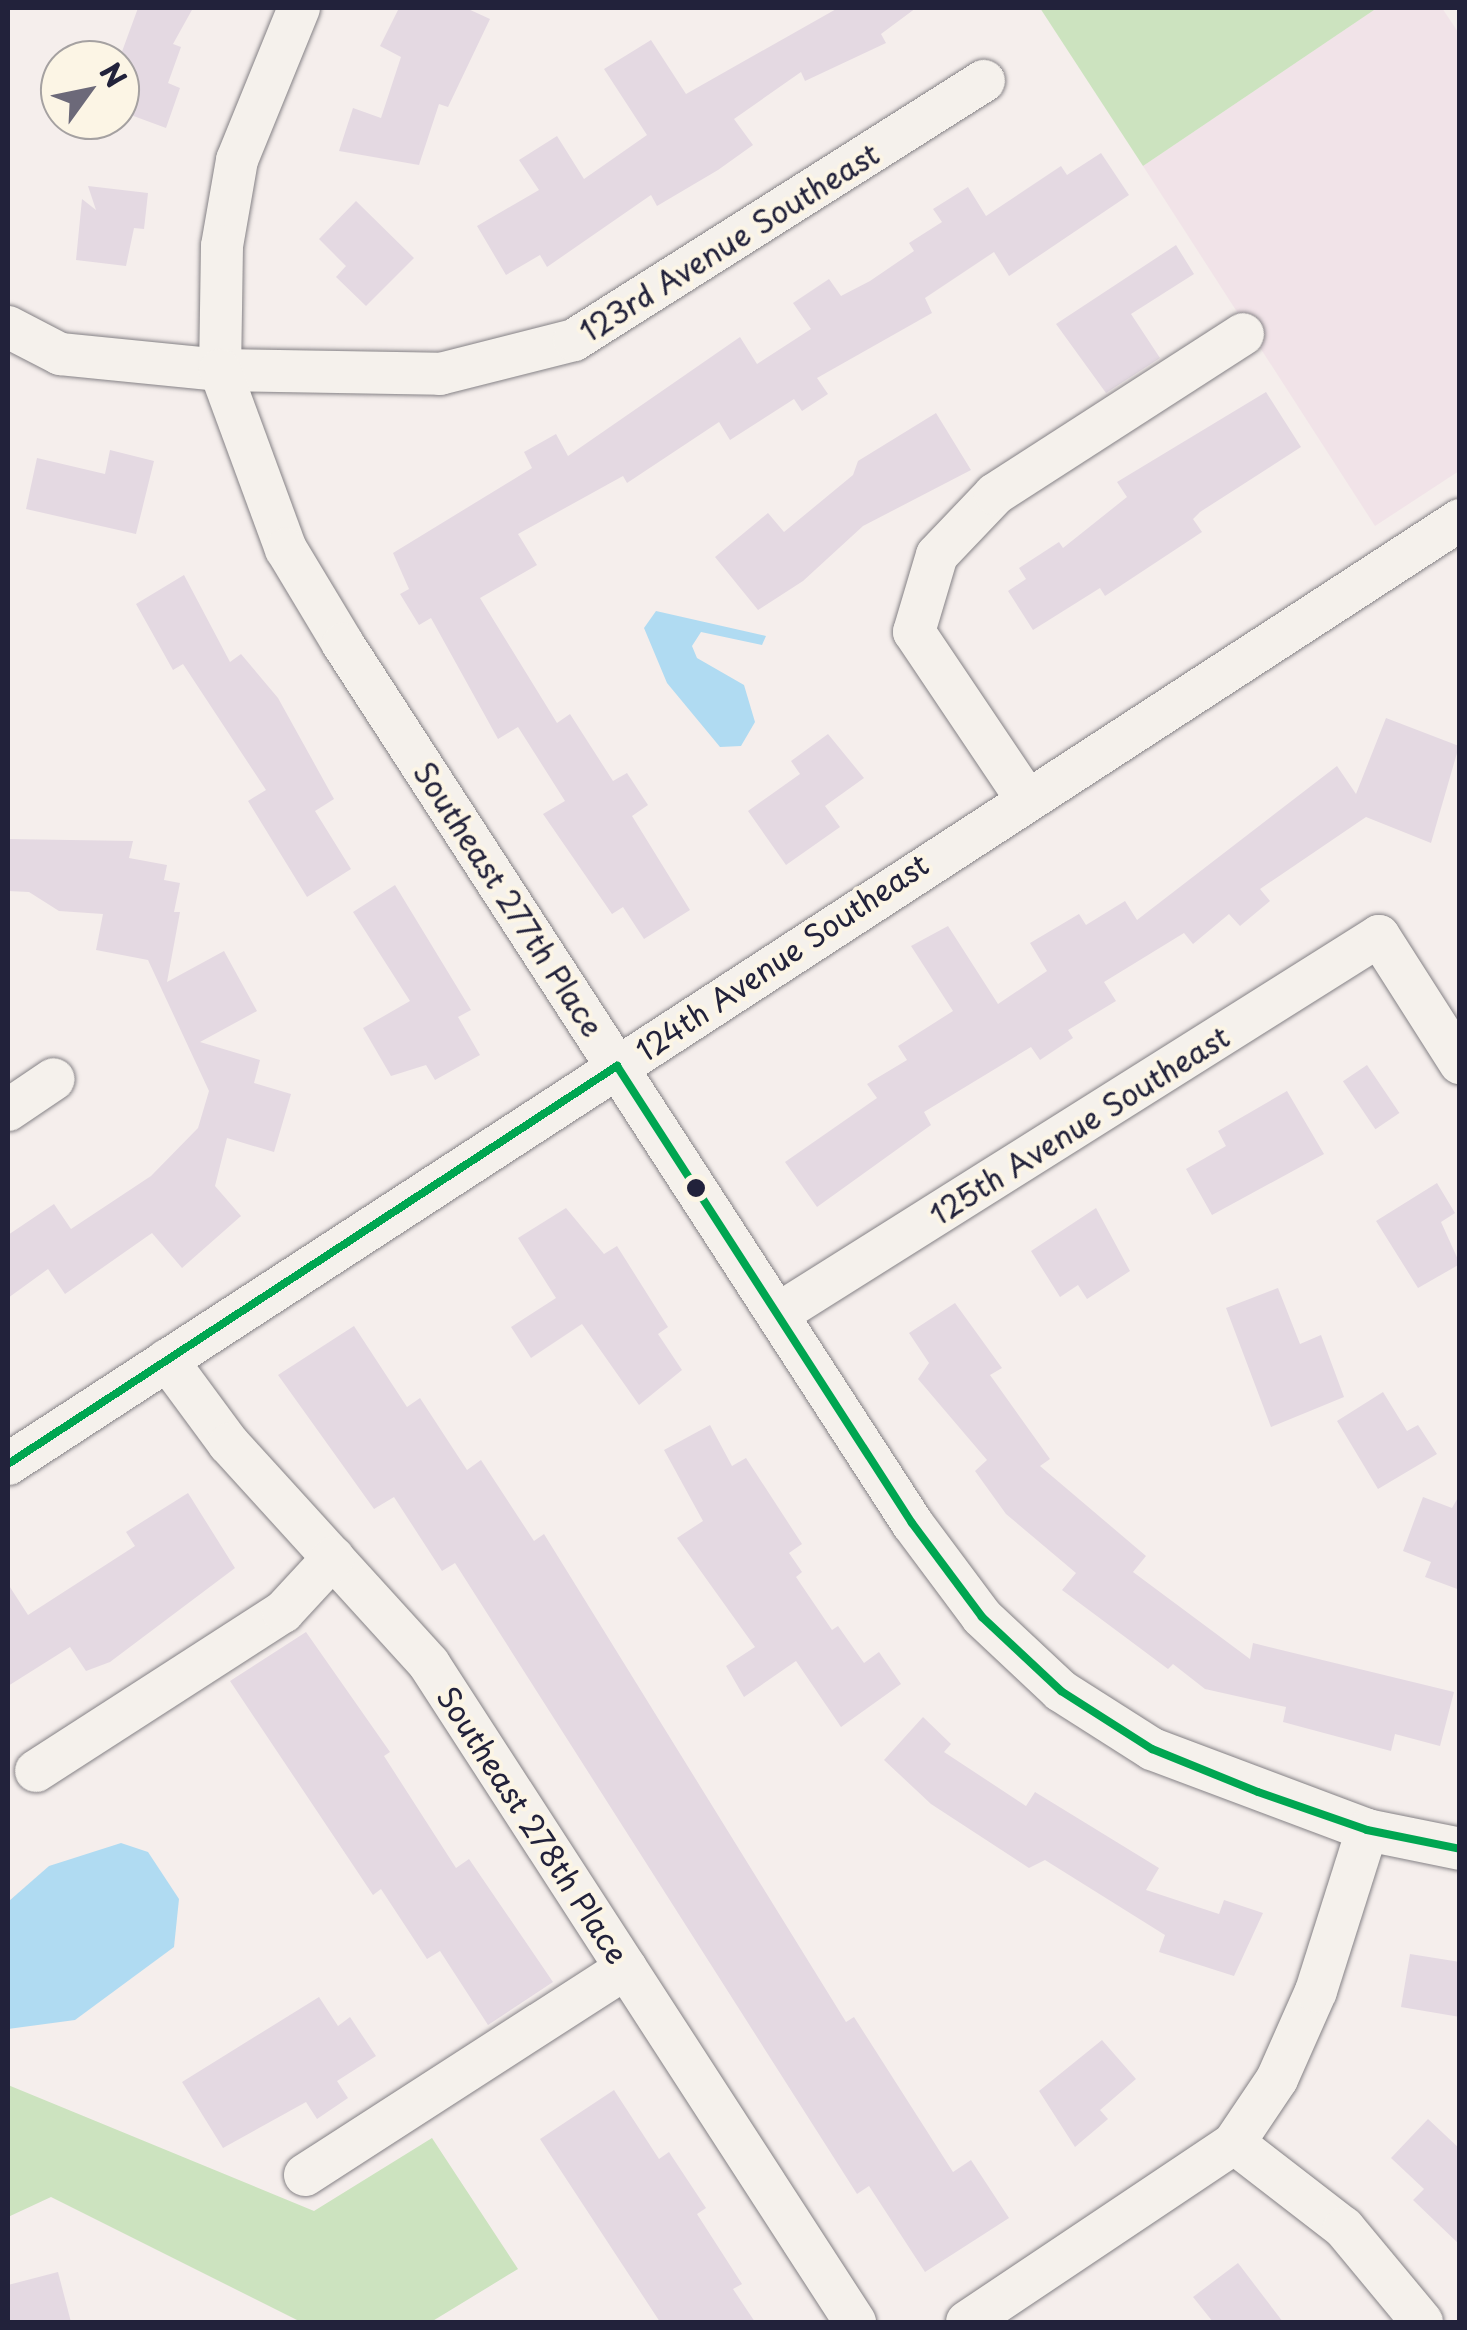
<!DOCTYPE html>
<style>
body{margin:0}
#map{position:relative;width:1467px;height:2330px;overflow:hidden;background:#f5eeec;font-family:"Playpen Sans",sans-serif}
div>[style]{position:absolute}
[style*='--x']{left:calc(var(--x)*1px);top:calc(var(--y)*1px);width:calc(var(--w)*1px);rotate:calc(var(--a)*1deg)}
.built>*{inset:0;background:#f1e3e8}
.green>*{inset:0;background:#cce3bf}
.water>*{inset:0;background:#b0dbf2}
.building>*{inset:0;background:#e4d9e2;transform-origin:0 0}
.roads{filter:drop-shadow(0 0 2px #858286) drop-shadow(0 0 2px #858286)}
.minor>*{height:42px;margin:-21px;padding:0 21px;transform-origin:21px;border-radius:21px;background:#f5f1ec}
.bus-1>*{height:8px;margin:-4px;padding:0 4px;transform-origin:4px;border-radius:4px;background:#00a651}
.dots>*{width:28px;height:28px;translate:-50% -50%;box-sizing:border-box;border:5px solid #fcf5e5;border-radius:50%}
span{translate:-50% -50%;white-space:nowrap;text-align:center;line-height:1.15;-webkit-text-stroke:8px #fcf5e5;paint-order:stroke}
.street-label{font-size:30px;color:#22223b}
.frame{position:absolute;inset:0;border:10px solid #22223b;pointer-events:none}
.north{position:absolute;left:40px;top:40px;width:100px;height:100px;box-sizing:border-box;background:#fcf5e5;border:2px solid #a5a1a1;border-radius:50%;rotate:57deg;font-size:28px;font-weight:700;line-height:40px;text-align:center;color:#22223b}
.north::after{content:'';display:block;margin:auto;width:35px;height:45px;background:#6c6979;clip-path:polygon(50% 0,100% 100%,50% 72%,0 100%)}
</style>
<div id="map">
<div class="built">
<i style="clip-path:polygon(1377px 8px,1442px 8px,1460px 35px,1459px 471px,1375px 526px,1143px 166px)"></i>
</div>
<div class="green">
<i style="clip-path:polygon(1040px 8px,1377px 8px,1143px 166px)"></i>
<i style="clip-path:polygon(8px 2085px,314px 2211px,432px 2138px,518px 2269px,431px 2322px,301px 2322px,51px 2197px,8px 2217px)"></i>
</div>
<div class="water">
<i style="clip-path:polygon(656px 611px,766px 636px,762px 645px,701px 632px,692px 646px,697px 658px,744px 685px,755px 722px,741px 746px,720px 747px,667px 683px,644px 628px)"></i>
<i style="clip-path:polygon(121px 1843px,148px 1852px,179px 1899px,174px 1947px,75px 2020px,8px 2029px,9px 1901px,49px 1866px)"></i>
</div>
<div class="building">
<i style="clip-path:polygon(138px 8px,193px 8px,173px 44px,181px 47px,168px 83px,180px 88px,166px 128px,120px 111px,120px 57px)"></i>
<i style="clip-path:polygon(399px 8px,466px 8px,490px 19px,448px 107px,439px 104px,419px 165px,339px 151px,353px 108px,381px 118px,401px 57px,380px 46px)"></i>
<i style="clip-path:polygon(838px 8px,916px 8px,881px 34px,886px 43px,805px 81px,801px 72px,734px 119px,753px 145px,718px 170px,657px 206px,651px 195px,547px 267px,540px 255px,506px 275px,477px 226px,539px 190px,519px 160px,557px 136px,584px 179px,647px 135px,604px 69px,651px 40px,686px 94px)"></i>
<i style="clip-path:polygon(1101px 153px,1129px 195px,1009px 276px,994px 252px,925px 298px,932px 313px,817px 378px,828px 394px,802px 411px,794px 399px,730px 440px,719px 422px,627px 483px,623px 476px,518px 534px,537px 565px,480px 598px,557px 723px,570px 714px,613px 781px,627px 773px,648px 805px,632px 816px,690px 910px,644px 939px,623px 907px,612px 914px,543px 814px,565px 801px,518px 727px,498px 739px,431px 618px,419px 625px,400px 594px,409px 589px,393px 553px,532px 468px,524px 452px,556px 434px,568px 456px,740px 337px,757px 364px,811px 329px,793px 303px,829px 279px,841px 296px,870px 281px,914px 251px,909px 243px,942px 222px,933px 209px,968px 187px,986px 216px,1061px 166px,1067px 175px)"></i>
<i style="clip-path:polygon(88px 186px,148px 193px,144px 229px,134px 228px,126px 266px,76px 260px,82px 199px,96px 210px)"></i>
<i style="clip-path:polygon(356px 201px,414px 258px,366px 306px,336px 277px,346px 266px,319px 239px)"></i>
<i style="clip-path:polygon(1176px 245px,1194px 274px,1131px 314px,1160px 358px,1106px 393px,1056px 324px)"></i>
<i style="clip-path:polygon(1266px 392px,1301px 447px,1200px 512px,1193px 519px,1202px 532px,1105px 596px,1100px 588px,1033px 630px,1008px 591px,1026px 579px,1019px 568px,1059px 542px,1063px 548px,1127px 497px,1117px 482px)"></i>
<i style="clip-path:polygon(936px 413px,971px 470px,863px 526px,803px 581px,758px 610px,715px 557px,768px 513px,784px 532px,853px 475px,858px 461px)"></i>
<i style="clip-path:polygon(110px 450px,154px 461px,136px 534px,26px 509px,37px 458px,105px 474px)"></i>
<i style="clip-path:polygon(184px 575px,230px 662px,241px 654px,278px 698px,334px 799px,315px 811px,351px 869px,307px 897px,248px 801px,266px 790px,183px 664px,173px 670px,136px 604px)"></i>
<i style="clip-path:polygon(1386px 718px,1459px 746px,1431px 843px,1366px 817px,1260px 889px,1270px 901px,1240px 926px,1229px 914px,1193px 944px,1184px 933px,1104px 982px,1116px 1001px,1068px 1030px,1073px 1038px,1040px 1060px,1031px 1047px,924px 1112px,931px 1125px,817px 1207px,785px 1162px,877px 1098px,867px 1084px,907px 1060px,898px 1046px,953px 1011px,911px 946px,948px 926px,998px 1004px,1047px 971px,1030px 943px,1079px 914px,1086px 925px,1125px 901px,1137px 920px,1337px 766px,1356px 794px)"></i>
<i style="clip-path:polygon(828px 734px,864px 778px,825px 806px,840px 827px,786px 865px,748px 811px,800px 774px,791px 761px)"></i>
<i style="clip-path:polygon(8px 839px,133px 841px,129px 858px,167px 865px,164px 880px,180px 883px,174px 912px,180px 912px,167px 982px,224px 951px,257px 1011px,200px 1042px,260px 1060px,254px 1083px,291px 1094px,274px 1152px,227px 1138px,215px 1186px,241px 1216px,182px 1268px,152px 1233px,65px 1294px,48px 1269px,8px 1298px,8px 1235px,54px 1204px,71px 1229px,151px 1176px,198px 1128px,209px 1091px,148px 960px,96px 950px,103px 914px,59px 911px,29px 892px,8px 891px)"></i>
<i style="clip-path:polygon(395px 885px,471px 1010px,458px 1017px,480px 1055px,435px 1080px,426px 1065px,391px 1076px,363px 1028px,410px 1001px,353px 912px)"></i>
<i style="left:1367px;top:1065px;width:58px;height:29px;rotate:56deg"></i>
<i style="clip-path:polygon(1287px 1091px,1324px 1154px,1212px 1215px,1186px 1169px,1226px 1146px,1218px 1131px)"></i>
<i style="clip-path:polygon(1437px 1183px,1455px 1213px,1441px 1222px,1460px 1264px,1418px 1288px,1376px 1221px)"></i>
<i style="clip-path:polygon(566px 1208px,604px 1254px,617px 1246px,668px 1327px,658px 1334px,682px 1370px,639px 1405px,582px 1324px,531px 1358px,511px 1327px,556px 1298px,518px 1238px)"></i>
<i style="clip-path:polygon(1096px 1208px,1130px 1271px,1087px 1299px,1078px 1285px,1060px 1297px,1031px 1251px)"></i>
<i style="clip-path:polygon(1278px 1288px,1300px 1344px,1321px 1335px,1344px 1397px,1271px 1427px,1226px 1308px)"></i>
<i style="clip-path:polygon(955px 1303px,1002px 1368px,990px 1375px,1050px 1459px,1040px 1466px,1146px 1556px,1133px 1572px,1250px 1659px,1253px 1643px,1454px 1692px,1440px 1746px,1395px 1734px,1391px 1751px,1283px 1722px,1286px 1707px,1205px 1689px,1173px 1664px,1168px 1669px,1062px 1590px,1076px 1573px,1006px 1514px,975px 1471px,987px 1460px,918px 1379px,929px 1363px,909px 1333px)"></i>
<i style="clip-path:polygon(354px 1326px,407px 1407px,420px 1398px,467px 1470px,481px 1460px,534px 1541px,544px 1534px,846px 2022px,854px 2017px,953px 2172px,971px 2160px,1009px 2218px,925px 2272px,869px 2186px,857px 2194px,455px 1563px,442px 1571px,394px 1497px,374px 1509px,278px 1375px)"></i>
<i style="clip-path:polygon(1383px 1392px,1407px 1431px,1418px 1425px,1437px 1454px,1378px 1489px,1337px 1421px)"></i>
<i style="clip-path:polygon(710px 1425px,732px 1466px,746px 1458px,802px 1544px,789px 1553px,802px 1572px,796px 1577px,832px 1630px,838px 1626px,864px 1663px,879px 1652px,901px 1684px,841px 1727px,796px 1661px,744px 1697px,726px 1666px,755px 1647px,677px 1538px,703px 1521px,664px 1450px)"></i>
<i style="clip-path:polygon(188px 1493px,235px 1568px,110px 1662px,86px 1671px,70px 1647px,8px 1686px,8px 1584px,28px 1615px,135px 1546px,126px 1532px)"></i>
<i style="clip-path:polygon(1460px 1494px,1460px 1590px,1425px 1577px,1431px 1562px,1403px 1551px,1423px 1497px,1452px 1508px)"></i>
<i style="clip-path:polygon(306px 1632px,390px 1752px,384px 1756px,456px 1868px,469px 1859px,553px 1982px,488px 2025px,440px 1951px,427px 1959px,381px 1889px,373px 1895px,230px 1681px)"></i>
<i style="clip-path:polygon(923px 1717px,951px 1744px,944px 1752px,1026px 1806px,1035px 1792px,1159px 1868px,1146px 1890px,1219px 1914px,1224px 1900px,1263px 1913px,1234px 1976px,1159px 1952px,1165px 1935px,1045px 1860px,1029px 1868px,931px 1804px,884px 1760px)"></i>
<i style="clip-path:polygon(1410px 1954px,1460px 1962px,1460px 2017px,1401px 2007px)"></i>
<i style="clip-path:polygon(319px 1997px,338px 2026px,350px 2017px,376px 2056px,337px 2081px,348px 2098px,317px 2119px,306px 2102px,223px 2148px,182px 2082px)"></i>
<i style="clip-path:polygon(1102px 2040px,1136px 2079px,1100px 2110px,1108px 2119px,1075px 2147px,1039px 2091px)"></i>
<i style="clip-path:polygon(614px 2090px,659px 2159px,669px 2152px,706px 2208px,697px 2214px,742px 2284px,733px 2289px,755px 2322px,660px 2322px,540px 2139px)"></i>
<i style="clip-path:polygon(1428px 2119px,1460px 2149px,1460px 2245px,1413px 2200px,1424px 2189px,1391px 2158px)"></i>
<i style="clip-path:polygon(1238px 2263px,1283px 2322px,1213px 2322px,1193px 2297px)"></i>
<i style="clip-path:polygon(58px 2272px,71px 2322px,8px 2322px,8px 2285px)"></i>
</div>
<div class="roads">
<div class="minor">
<i style="--x:299;--y:8;--w:164;--a:112.2"></i>
<i style="--x:237;--y:160;--w:87;--a:99.9"></i>
<i style="--x:222;--y:246;--w:124;--a:90.9"></i>
<i style="--x:220;--y:370;--w:220;--a:1"></i>
<i style="--x:440;--y:374;--w:138;--a:-14.2"></i>
<i style="--x:574;--y:340;--w:485;--a:-32.3"></i>
<i style="--x:8;--y:327;--w:59;--a:27.4"></i>
<i style="--x:60;--y:354;--w:161;--a:5.7"></i>
<i style="--x:220;--y:370;--w:191;--a:69.8"></i>
<i style="--x:286;--y:549;--w:111;--a:59"></i>
<i style="--x:343;--y:644;--w:1047;--a:57.08"></i>
<i style="--x:912;--y:1523;--w:117;--a:53.3"></i>
<i style="--x:982;--y:1617;--w:108;--a:43.1"></i>
<i style="--x:1061;--y:1691;--w:108;--a:32.5"></i>
<i style="--x:1152;--y:1749;--w:230;--a:20.6"></i>
<i style="--x:1367;--y:1830;--w:95;--a:11.5"></i>
<i style="--x:1025;--y:797;--w:199;--a:-123.9"></i>
<i style="--x:914;--y:632;--w:80;--a:-73.4"></i>
<i style="--x:937;--y:555;--w:84;--a:-46.4"></i>
<i style="--x:995;--y:494;--w:295;--a:-32.8"></i>
<i style="--x:8;--y:1110;--w:55;--a:-34"></i>
<i style="--x:778;--y:1314;--w:710;--a:-32.17"></i>
<i style="--x:1379;--y:936;--w:151;--a:57.5"></i>
<i style="--x:167;--y:1360;--w:104;--a:53.6"></i>
<i style="--x:229;--y:1444;--w:297;--a:47.7"></i>
<i style="--x:429;--y:1664;--w:784;--a:57.08"></i>
<i style="--x:8;--y:1464;--w:1732;--a:-33.03"></i>
<i style="--x:36;--y:1771;--w:294;--a:-32.8"></i>
<i style="--x:283;--y:1612;--w:74;--a:-47.2"></i>
<i style="--x:1234;--y:2143;--w:139;--a:37.7"></i>
<i style="--x:1344;--y:2228;--w:122;--a:50.3"></i>
<i style="--x:305;--y:2175;--w:382;--a:-32.8"></i>
<i style="--x:967;--y:2322;--w:321;--a:-33.8"></i>
<i style="--x:1234;--y:2143;--w:77;--a:-56.1"></i>
<i style="--x:1277;--y:2079;--w:96;--a:-66.1"></i>
<i style="--x:1316;--y:1991;--w:169;--a:-72.4"></i>
</div>
</div>
<div class="bus-1">
<i style="--x:617;--y:1066;--w:544;--a:57.16"></i>
<i style="--x:912;--y:1523;--w:117;--a:53.3"></i>
<i style="--x:982;--y:1617;--w:108;--a:43.1"></i>
<i style="--x:1061;--y:1691;--w:108;--a:32.5"></i>
<i style="--x:1152;--y:1749;--w:114;--a:22.1"></i>
<i style="--x:1258;--y:1792;--w:115;--a:19.2"></i>
<i style="--x:1367;--y:1830;--w:95;--a:11.5"></i>
<i style="--x:8;--y:1464;--w:728;--a:-33.17"></i>
</div>
<div class="dots">
<i style="left:696px;top:1188px;background:#22223b"></i>
</div>
<div class="street-label">
<span style="left:729px;top:242px;rotate:-32deg">123rd Avenue Southeast</span>
<span style="left:509px;top:899px;rotate:57deg">Southeast 277th Place</span>
<span style="left:782px;top:957px;rotate:-34deg">124th Avenue Southeast</span>
<span style="left:1079px;top:1125px;rotate:-32deg">125th Avenue Southeast</span>
<span style="left:533px;top:1825px;rotate:57deg">Southeast 278th Place</span>
</div>
<div class="frame"></div>
<div class="north">N</div>
</div>
